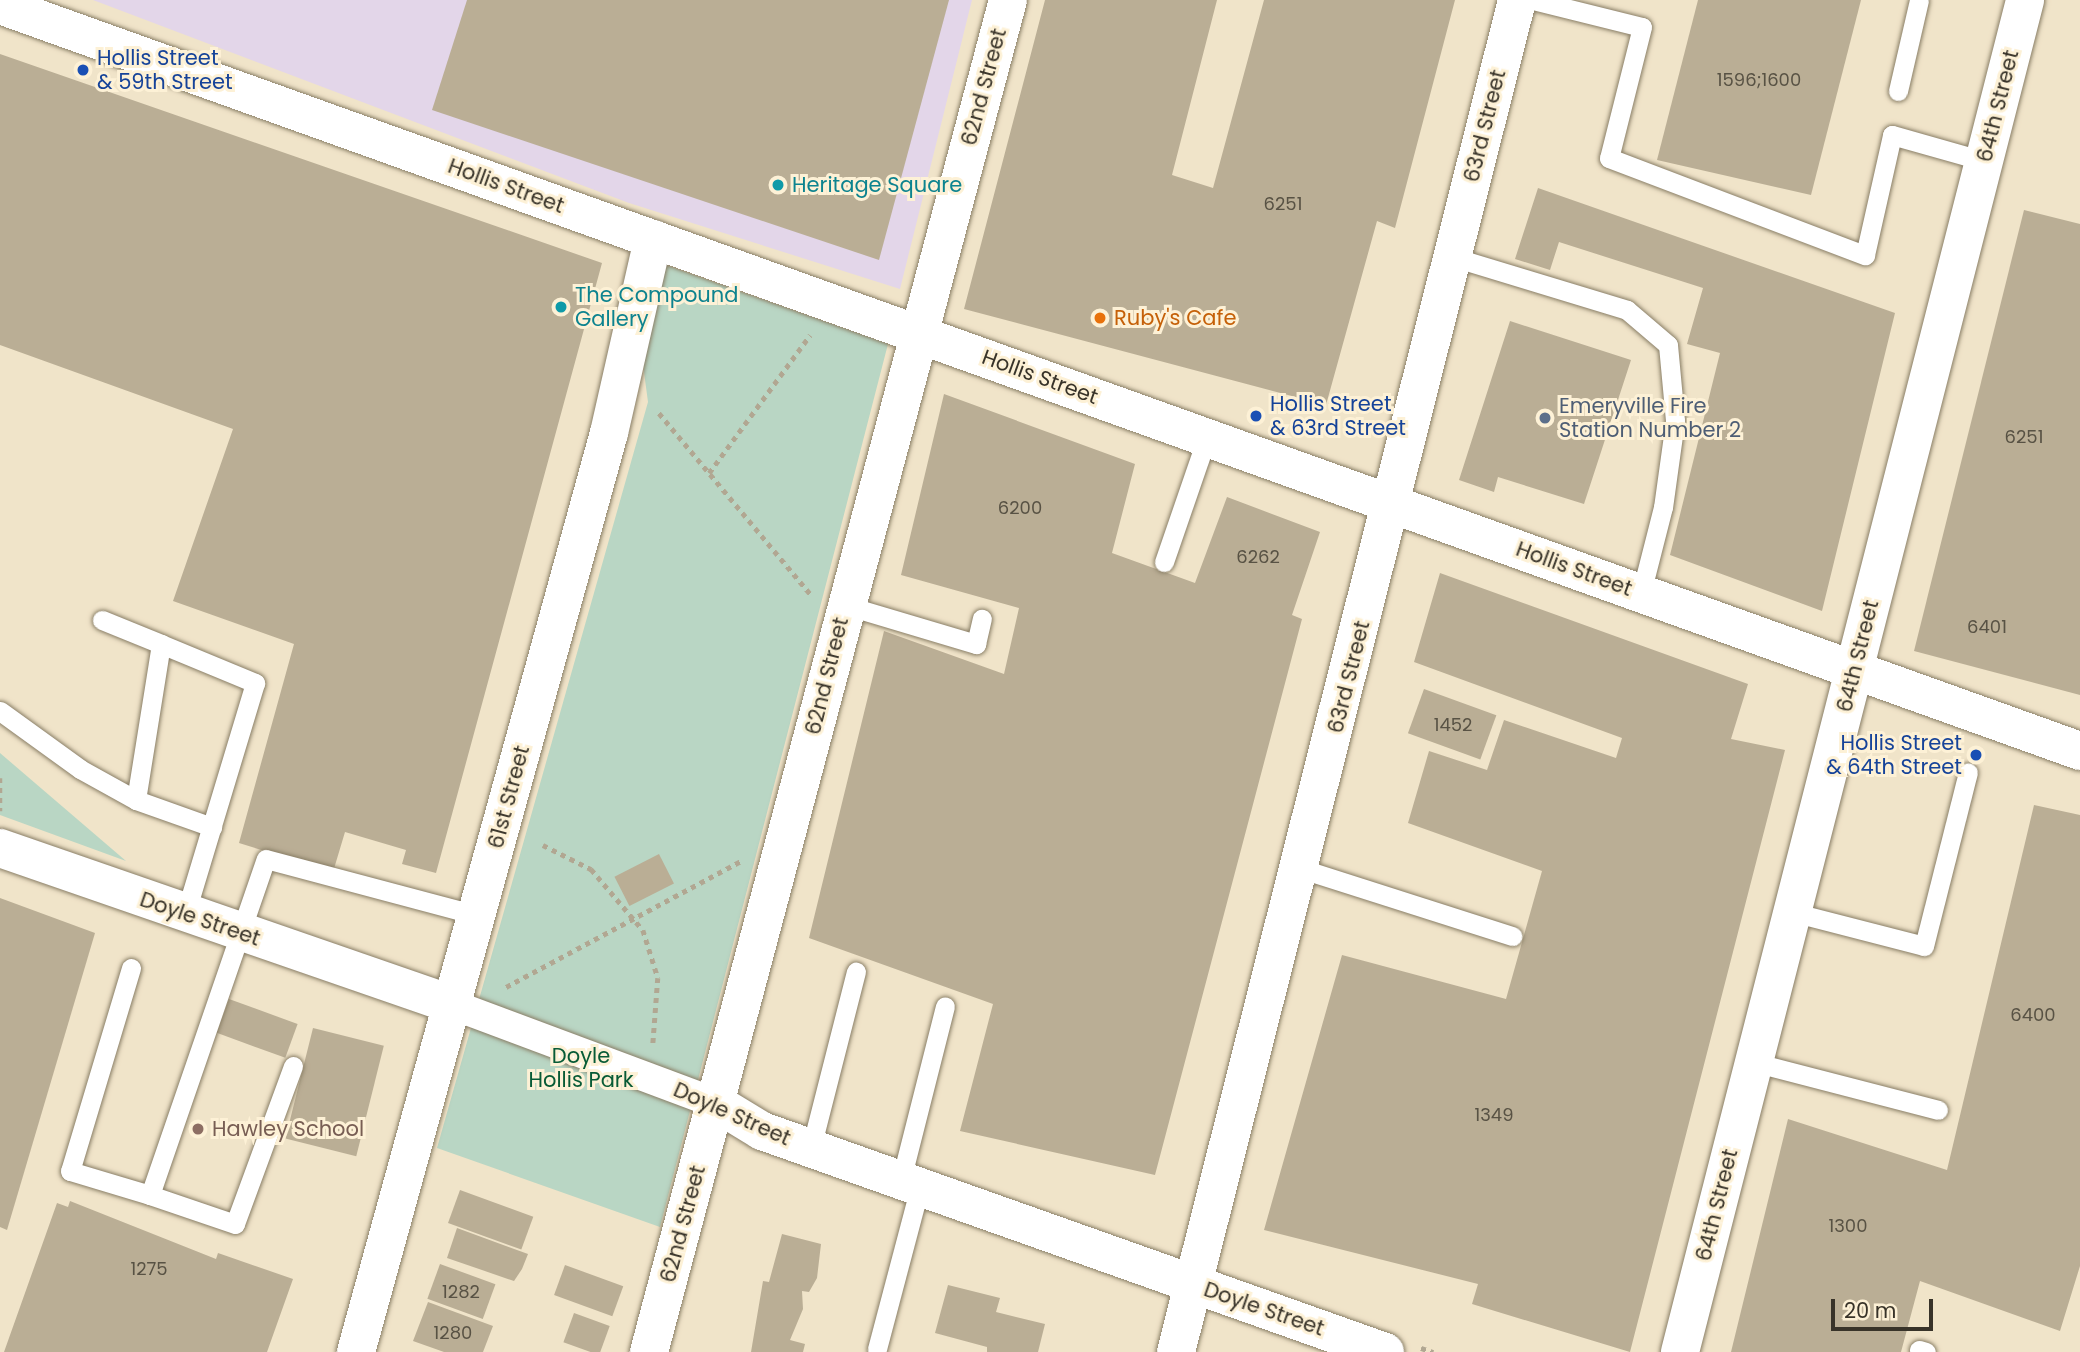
<!DOCTYPE html>
<style>
body{margin:0}
#map{position:relative;width:2080px;height:1352px;overflow:hidden;background:#f0e4c9;font-family:Poppins,sans-serif}
div>[style]{position:absolute}
[style*='--x']{left:calc(var(--x)*1px);top:calc(var(--y)*1px);width:calc(var(--w)*1px);rotate:calc(var(--a)*1deg)}
.commercial>*{inset:0;background:#e3d6e9}
.green>*{inset:0;background:#b9d6c4}
.building>*{inset:0;background:#baae95;transform-origin:0 0}
.path>*{height:4.5px;margin-top:-2.25px;transform-origin:0;background:repeating-linear-gradient(90deg,#b1a792 0 5px,transparent 0 10px)}
.roads{filter:drop-shadow(0 0 2px #897e66) drop-shadow(0 0 2px #897e66)}
.service>*{height:19px;margin:-9.5px;padding:0 9.5px;transform-origin:9.5px;border-radius:9.5px;background:#fff}
.pedestrian>*{height:30px;margin:-15px;padding:0 15px;transform-origin:15px;border-radius:15px;background:#fff}
.minor>*{height:38px;margin:-19px;padding:0 19px;transform-origin:19px;border-radius:19px;background:#fff}
.tertiary>*{height:38px;margin:-19px;padding:0 19px;transform-origin:19px;border-radius:19px;background:#fff}
.dots>*{width:19px;height:19px;translate:-50% -50%;box-sizing:border-box;border:4px solid #fdf1d6;border-radius:50%}
span{translate:-50% -50%;white-space:nowrap;text-align:center;line-height:1.15;-webkit-text-stroke:6px #fdf1d6;paint-order:stroke}
.number-label{font-size:18px;color:#585244}
.number-label span{-webkit-text-stroke-width:0}
.transit-label{font-size:21px;color:#164399}
.left{translate:0 -50%;text-align:left}
.right{translate:-100% -50%;text-align:right}
.street-label{font-size:21px;color:#383329}
.culture-label{font-size:21px;color:#0d838f}
.food-label{font-size:21px;color:#c56008}
.service-label{font-size:21px;color:#4e5e75}
.park-label{font-size:21px;color:#085b36}
.education-label{font-size:21px;color:#785e54}
.scale{position:absolute;left:1831px;top:1299px;width:102px;height:32px;box-sizing:border-box;border:4px solid #383329;border-top:0;padding-left:9px;font-size:21px;line-height:24px;white-space:nowrap;color:#383329;-webkit-text-stroke:5px #fdf1d6;paint-order:stroke}
</style>
<div id="map">
<div class="commercial">
<i style="clip-path:polygon(93px 0,972px 0,900px 289px,629px 203px)"></i>
</div>
<div class="green">
<i style="clip-path:polygon(657px 262px,888px 344px,660px 1227px,437px 1148px,648px 402px,639px 335px)"></i>
<i style="clip-path:polygon(0 753px,126px 861px,0 815px)"></i>
</div>
<div class="building">
<i style="clip-path:polygon(467px 0,949px 0,879px 260px,432px 110px)"></i>
<i style="clip-path:polygon(1045px 0,1217px 0,1172px 175px,1213px 188px,1264px 0,1455px 0,1395px 228px,1377px 221px,1326px 405px,964px 309px)"></i>
<i style="clip-path:polygon(1698px 0,1861px 0,1811px 195px,1657px 160px)"></i>
<i style="clip-path:polygon(0 54px,602px 263px,436px 873px,402px 864px,406px 850px,345px 832px,333px 872px,239px 843px,294px 644px,173px 601px,233px 429px,0 345px)"></i>
<i style="clip-path:polygon(1538px 188px,1895px 313px,1822px 611px,1670px 555px,1720px 353px,1687px 344px,1703px 288px,1559px 242px,1550px 270px,1515px 259px)"></i>
<i style="clip-path:polygon(2024px 210px,2080px 224px,2080px 695px,1914px 651px)"></i>
<i style="clip-path:polygon(1510px 321px,1631px 360px,1584px 504px,1498px 477px,1494px 492px,1459px 480px)"></i>
<i style="clip-path:polygon(944px 394px,1135px 464px,1112px 553px,1195px 583px,1227px 497px,1320px 532px,1292px 615px,1302px 619px,1155px 1175px,960px 1131px,993px 1004px,809px 938px,884px 631px,1004px 674px,1019px 608px,901px 575px)"></i>
<i style="clip-path:polygon(1440px 573px,1748px 684px,1731px 739px,1785px 750px,1630px 1352px,1472px 1304px,1478px 1284px,1264px 1230px,1342px 955px,1506px 999px,1542px 871px,1408px 823px,1429px 751px,1487px 770px,1504px 720px,1616px 758px,1622px 738px,1414px 662px)"></i>
<i style="left:1424px;top:689px;width:77px;height:47px;rotate:20deg"></i>
<i style="clip-path:polygon(2034px 805px,2080px 815px,2080px 1266px,2060px 1331px,1920px 1281px,1901px 1352px,1731px 1352px,1788px 1119px,1947px 1170px)"></i>
<i style="left:659px;top:854px;width:33px;height:50px;rotate:63deg"></i>
<i style="clip-path:polygon(0 898px,95px 933px,7px 1230px,0 1227px)"></i>
<i style="left:229px;top:999px;width:73px;height:36px;rotate:20deg"></i>
<i style="left:313px;top:1028px;width:73px;height:114px;rotate:14deg"></i>
<i style="left:460px;top:1190px;width:78px;height:35px;rotate:20deg"></i>
<i style="clip-path:polygon(70px 1201px,216px 1259px,218px 1253px,293px 1279px,267px 1352px,4px 1352px,57px 1203px,68px 1207px)"></i>
<i style="clip-path:polygon(457px 1228px,528px 1254px,522px 1269px,514px 1281px,447px 1258px)"></i>
<i style="clip-path:polygon(782px 1234px,821px 1244px,817px 1278px,809px 1292px,802px 1291px,803px 1309px,790px 1340px,805px 1344px,803px 1352px,751px 1352px,763px 1281px,769px 1282px)"></i>
<i style="left:440px;top:1264px;width:59px;height:37px;rotate:20deg"></i>
<i style="left:565px;top:1265px;width:62px;height:32px;rotate:20deg"></i>
<i style="clip-path:polygon(948px 1285px,1000px 1298px,996px 1312px,1045px 1324px,1038px 1352px,987px 1352px,987px 1347px,935px 1333px)"></i>
<i style="clip-path:polygon(428px 1302px,493px 1326px,483px 1352px,444px 1352px,413px 1341px)"></i>
<i style="left:574px;top:1313px;width:38px;height:31px;rotate:20deg"></i>
</div>
<div class="path">
<i style="--x:659;--y:413;--w:237;--a:50.1"></i>
<i style="--x:709;--y:473;--w:171;--a:-53.8"></i>
<i style="--x:0;--y:778;--w:33;--a:90"></i>
<i style="--x:543;--y:845;--w:54;--a:26.6"></i>
<i style="--x:591;--y:869;--w:80;--a:49.6"></i>
<i style="--x:643;--y:930;--w:50;--a:72.6"></i>
<i style="--x:658;--y:978;--w:66;--a:94.3"></i>
<i style="--x:506;--y:987;--w:267;--a:-28.2"></i>
<i style="--x:1421;--y:1348;--w:13;--a:18"></i>
</div>
<div class="roads">
<div class="service">
<i style="--x:1533;--y:0;--w:112;--a:13.9"></i>
<i style="--x:1642;--y:27;--w:135;--a:104.1"></i>
<i style="--x:1609;--y:158;--w:274;--a:20.8"></i>
<i style="--x:1865;--y:255;--w:123;--a:-77.3"></i>
<i style="--x:1892;--y:135;--w:96;--a:15.8"></i>
<i style="--x:1898;--y:91;--w:93;--a:-77"></i>
<i style="--x:1453;--y:257;--w:182;--a:16.9"></i>
<i style="--x:1627;--y:310;--w:54;--a:40.5"></i>
<i style="--x:1668;--y:345;--w:76;--a:84.7"></i>
<i style="--x:1675;--y:421;--w:87;--a:97.9"></i>
<i style="--x:1663;--y:507;--w:89;--a:104.3"></i>
<i style="--x:1164;--y:562;--w:132;--a:-71"></i>
<i style="--x:845;--y:605;--w:137;--a:16.6"></i>
<i style="--x:976;--y:644;--w:26;--a:-77"></i>
<i style="--x:102;--y:620;--w:64;--a:22.1"></i>
<i style="--x:0;--y:711;--w:99;--a:35.9"></i>
<i style="--x:80;--y:769;--w:64;--a:29"></i>
<i style="--x:136;--y:800;--w:81;--a:19.6"></i>
<i style="--x:136;--y:800;--w:158;--a:-80.9"></i>
<i style="--x:161;--y:644;--w:102;--a:22.5"></i>
<i style="--x:255;--y:683;--w:242;--a:106.8"></i>
<i style="--x:1299;--y:868;--w:224;--a:17.7"></i>
<i style="--x:1792;--y:912;--w:136;--a:14.4"></i>
<i style="--x:1924;--y:946;--w:179;--a:-75.8"></i>
<i style="--x:131;--y:968;--w:212;--a:106.7"></i>
<i style="--x:70;--y:1171;--w:84;--a:16.7"></i>
<i style="--x:1753;--y:1062;--w:191;--a:14.5"></i>
<i style="--x:293;--y:1066;--w:168;--a:110.2"></i>
<i style="--x:235;--y:1224;--w:90;--a:-161.2"></i>
<i style="--x:150;--y:1195;--w:355;--a:-71"></i>
<i style="--x:266;--y:859;--w:217;--a:14.9"></i>
<i style="--x:811;--y:1148;--w:182;--a:-75.7"></i>
<i style="--x:901;--y:1180;--w:179;--a:-75.8"></i>
<i style="--x:877;--y:1349;--w:169;--a:-75.2"></i>
<i style="--x:1919;--y:1350;--w:7;--a:16"></i>
</div>
<div class="pedestrian">
<i style="--x:448;--y:1003;--w:286;--a:20.5"></i>
</div>
<div class="minor">
<i style="--x:0;--y:848;--w:474;--a:19.1"></i>
<i style="--x:716;--y:1103;--w:54;--a:31.3"></i>
<i style="--x:762;--y:1131;--w:661;--a:19.53"></i>
<i style="--x:356;--y:1352;--w:953;--a:-74.61"></i>
<i style="--x:609;--y:433;--w:199;--a:-77.2"></i>
<i style="--x:649;--y:1352;--w:1399;--a:-75.13"></i>
<i style="--x:1176;--y:1352;--w:1394;--a:-75.84"></i>
<i style="--x:1680;--y:1352;--w:1395;--a:-75.68"></i>
</div>
<div class="tertiary">
<i style="--x:0;--y:5;--w:2210;--a:19.73"></i>
</div>
</div>
<div class="dots">
<i style="left:83px;top:70px;background:#1a4fb4"></i>
<i style="left:778px;top:185px;background:#0f9aa8"></i>
<i style="left:561px;top:307px;background:#0f9aa8"></i>
<i style="left:1100px;top:318px;background:#e8710a"></i>
<i style="left:1256px;top:416px;background:#1a4fb4"></i>
<i style="left:1545px;top:418px;background:#5c6f8a"></i>
<i style="left:1976px;top:755px;background:#1a4fb4"></i>
<i style="left:198px;top:1129px;background:#8d6e63"></i>
</div>
<div class="number-label">
<span style="left:1759px;top:80px">1596;1600</span>
<span style="left:1283px;top:204px">6251</span>
<span style="left:2024px;top:437px">6251</span>
<span style="left:1020px;top:508px">6200</span>
<span style="left:1258px;top:557px">6262</span>
<span style="left:1987px;top:627px">6401</span>
<span style="left:1453px;top:725px">1452</span>
<span style="left:2033px;top:1015px">6400</span>
<span style="left:1494px;top:1115px">1349</span>
<span style="left:1848px;top:1226px">1300</span>
<span style="left:149px;top:1269px">1275</span>
<span style="left:461px;top:1292px">1282</span>
<span style="left:453px;top:1333px">1280</span>
</div>
<div class="transit-label">
<span class="left" style="left:97px;top:70px">Hollis Street<br>&amp; 59th Street</span>
<span class="left" style="left:1270px;top:416px">Hollis Street<br>&amp; 63rd Street</span>
<span class="right" style="left:1962px;top:755px">Hollis Street<br>&amp; 64th Street</span>
</div>
<div class="street-label">
<span style="left:984px;top:87px;rotate:-75deg">62nd Street</span>
<span style="left:1998px;top:106px;rotate:-76deg">64th Street</span>
<span style="left:1485px;top:126px;rotate:-76deg">63rd Street</span>
<span style="left:506px;top:186px;rotate:20deg">Hollis Street</span>
<span style="left:1040px;top:377px;rotate:20deg">Hollis Street</span>
<span style="left:1574px;top:569px;rotate:20deg">Hollis Street</span>
<span style="left:1858px;top:656px;rotate:-76deg">64th Street</span>
<span style="left:827px;top:676px;rotate:-76deg">62nd Street</span>
<span style="left:1349px;top:677px;rotate:-76deg">63rd Street</span>
<span style="left:509px;top:797px;rotate:-75deg">61st Street</span>
<span style="left:200px;top:919px;rotate:19deg">Doyle Street</span>
<span style="left:732px;top:1114px;rotate:24deg">Doyle Street</span>
<span style="left:1717px;top:1205px;rotate:-76deg">64th Street</span>
<span style="left:683px;top:1224px;rotate:-75deg">62nd Street</span>
<span style="left:1264px;top:1309px;rotate:19deg">Doyle Street</span>
</div>
<div class="culture-label">
<span class="left" style="left:792px;top:185px">Heritage Square</span>
<span class="left" style="left:575px;top:307px">The Compound<br>Gallery</span>
</div>
<div class="food-label">
<span class="left" style="left:1114px;top:318px">Ruby's Cafe</span>
</div>
<div class="service-label">
<span class="left" style="left:1559px;top:418px">Emeryville Fire<br>Station Number 2</span>
</div>
<div class="park-label">
<span style="left:581px;top:1068px">Doyle<br>Hollis Park</span>
</div>
<div class="education-label">
<span class="left" style="left:212px;top:1129px">Hawley School</span>
</div>
<div class="scale">20 m</div>
</div>
